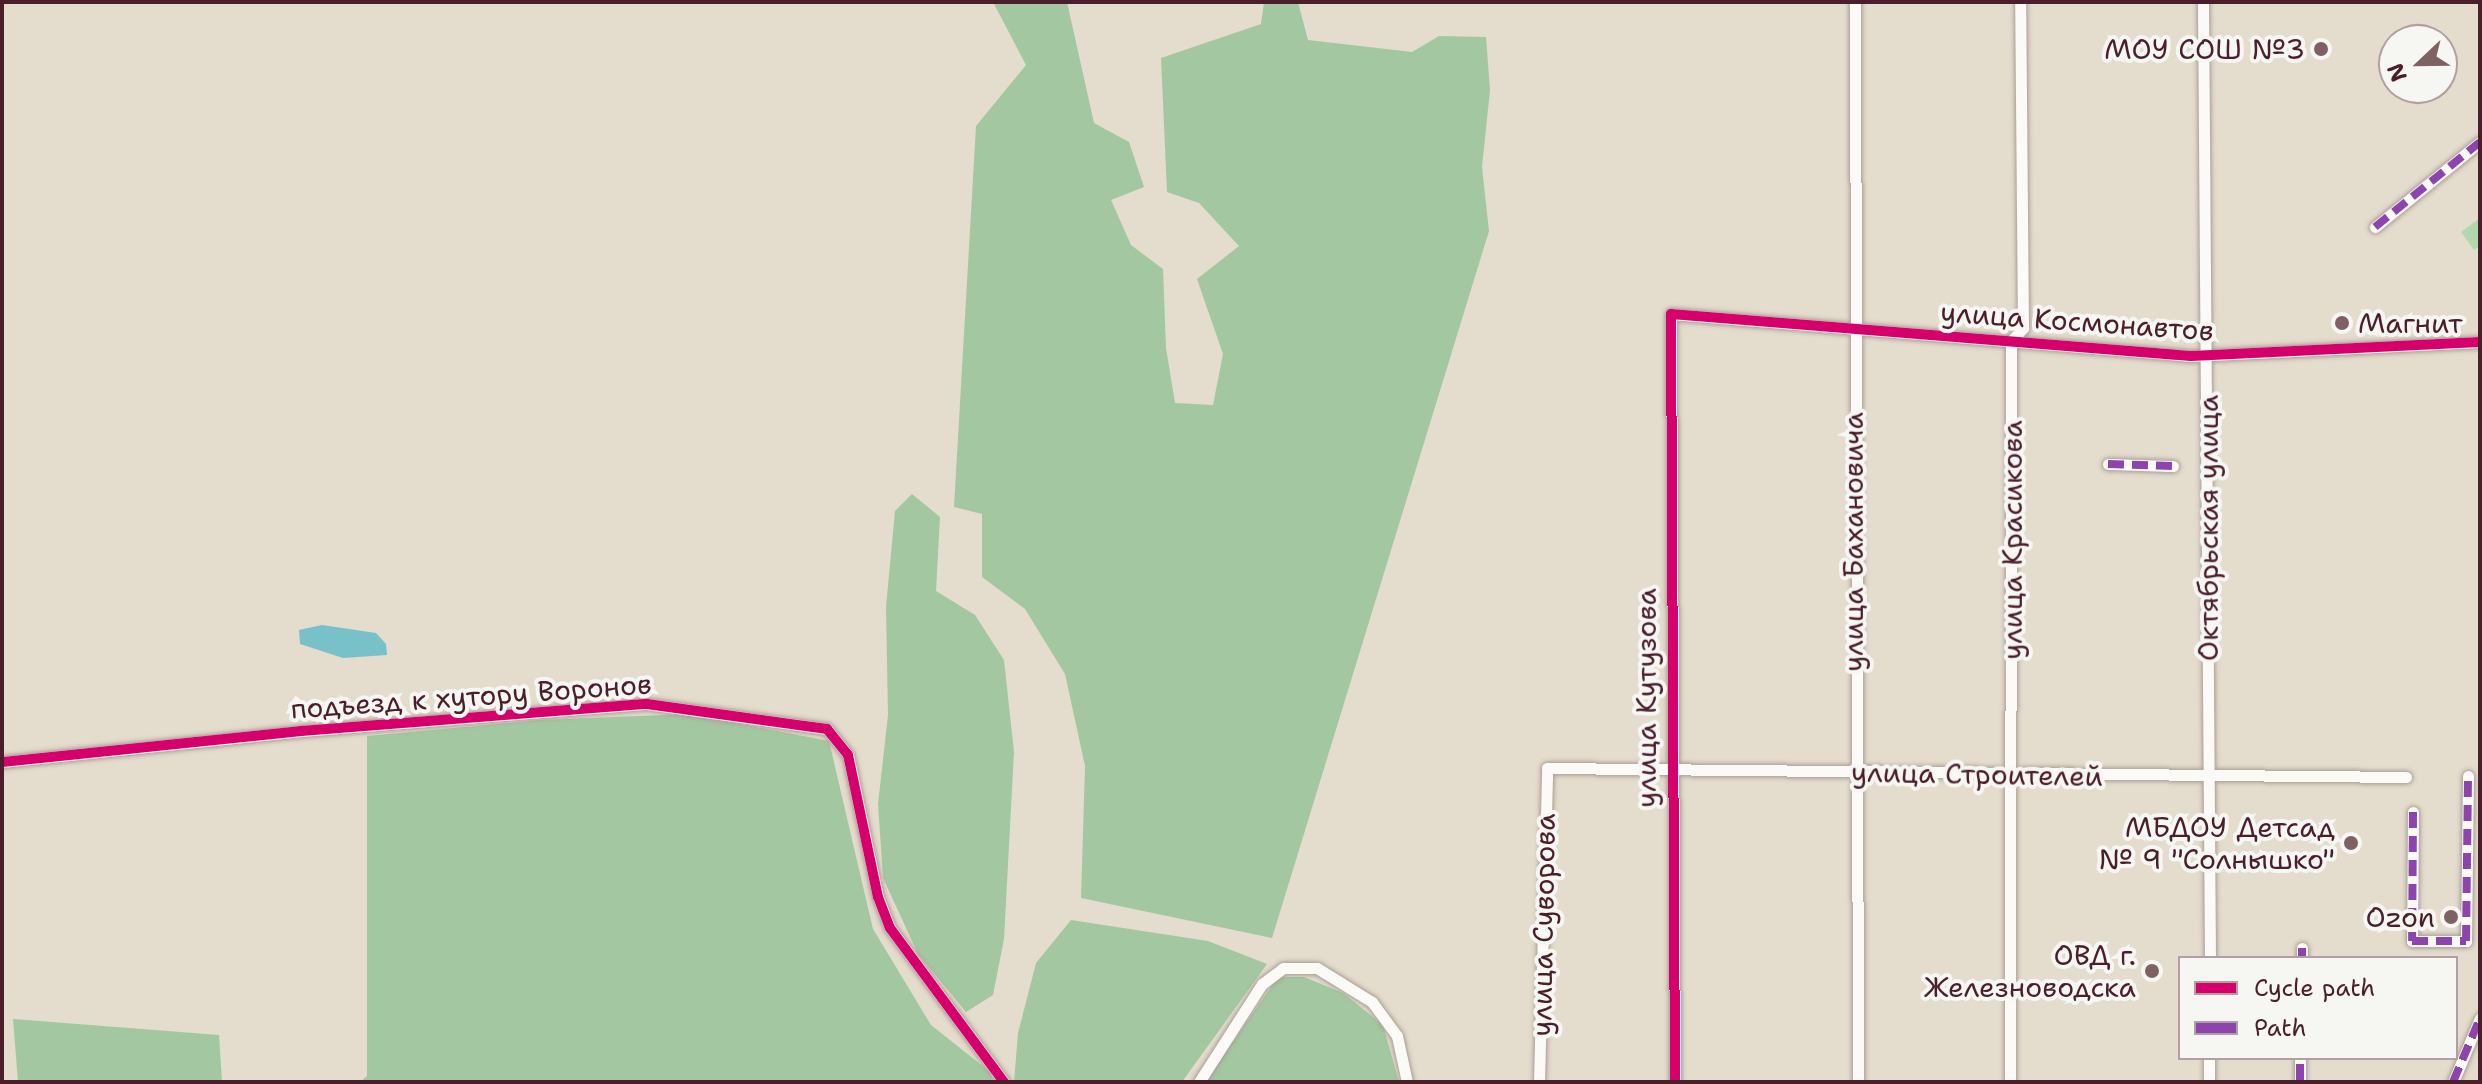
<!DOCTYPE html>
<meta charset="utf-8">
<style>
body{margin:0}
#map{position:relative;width:2482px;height:1084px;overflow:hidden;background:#e4dccc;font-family:"Shantell Sans",sans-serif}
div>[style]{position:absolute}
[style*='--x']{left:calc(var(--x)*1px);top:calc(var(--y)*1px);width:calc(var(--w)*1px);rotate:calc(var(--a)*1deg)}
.green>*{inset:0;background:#b2d9ad}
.forest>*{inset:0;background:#a3c8a1}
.water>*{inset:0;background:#78c1c8}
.roads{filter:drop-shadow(0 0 2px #a99f97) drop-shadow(0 0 2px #a99f97)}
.minor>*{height:11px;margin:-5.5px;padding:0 5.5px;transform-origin:5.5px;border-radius:5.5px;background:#fbfaf7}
.quiet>*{height:8px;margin-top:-4px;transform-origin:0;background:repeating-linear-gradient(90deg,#8e44ad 0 16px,transparent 0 24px)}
.cycleway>*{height:10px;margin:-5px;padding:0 5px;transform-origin:5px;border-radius:5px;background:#d6006c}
.dots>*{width:22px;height:22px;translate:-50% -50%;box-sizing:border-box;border:4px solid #f6f6f2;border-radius:50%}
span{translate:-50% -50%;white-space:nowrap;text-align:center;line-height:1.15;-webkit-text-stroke:8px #f6f6f2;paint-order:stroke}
.poi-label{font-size:28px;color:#4a1f2b}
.right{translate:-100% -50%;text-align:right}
.left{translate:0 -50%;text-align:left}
.street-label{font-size:28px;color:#4a1f2b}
.frame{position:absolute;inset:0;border:4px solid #4a1f2b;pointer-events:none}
.legend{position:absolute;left:2178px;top:956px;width:280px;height:104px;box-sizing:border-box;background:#f6f6f2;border:2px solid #b1a0a2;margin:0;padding:10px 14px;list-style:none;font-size:24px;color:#4a1f2b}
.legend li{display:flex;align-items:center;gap:16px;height:40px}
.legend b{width:40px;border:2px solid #b1a0a2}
.north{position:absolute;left:2378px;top:24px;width:80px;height:80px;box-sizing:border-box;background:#f6f6f2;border:2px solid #b1a0a2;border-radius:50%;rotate:248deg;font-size:22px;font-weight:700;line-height:32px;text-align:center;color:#4a1f2b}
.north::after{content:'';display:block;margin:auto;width:28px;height:36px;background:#806163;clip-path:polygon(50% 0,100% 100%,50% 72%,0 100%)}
</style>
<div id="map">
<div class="green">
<i style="clip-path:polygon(2480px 218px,2480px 246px,2474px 250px,2461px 232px)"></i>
</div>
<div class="forest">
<i style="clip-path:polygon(993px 2px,1067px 2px,1094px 123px,1129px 142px,1144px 187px,1111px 200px,1131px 245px,1163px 269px,1166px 348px,1175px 403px,1213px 405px,1223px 354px,1197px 279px,1239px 246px,1199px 203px,1167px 192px,1161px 58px,1261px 24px,1264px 2px,1298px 2px,1308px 40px,1412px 52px,1439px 36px,1486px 37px,1490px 90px,1482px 167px,1489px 231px,1272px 938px,1081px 898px,1085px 766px,1065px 674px,1025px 609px,982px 577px,982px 514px,954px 507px,976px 126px,1026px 65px)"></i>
<i style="clip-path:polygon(912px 494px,940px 517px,936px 591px,975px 615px,1004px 660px,1014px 752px,1004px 939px,993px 995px,966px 1012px,918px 954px,883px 878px,878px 804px,888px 715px,886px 607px,895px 511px)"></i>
<i style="clip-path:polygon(689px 714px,829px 741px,873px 929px,931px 1025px,989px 1071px,994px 1082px,360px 1082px,367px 1076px,367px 736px,539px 720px)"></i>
<i style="clip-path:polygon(1071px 920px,1208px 941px,1267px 964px,1182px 1082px,1014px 1082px,1018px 1033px,1036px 963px)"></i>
<i style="clip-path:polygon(1278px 977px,1304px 977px,1343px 993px,1383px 1025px,1399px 1082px,1205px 1082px)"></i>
<i style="clip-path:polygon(13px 1019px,219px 1035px,222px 1082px,18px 1082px)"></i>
</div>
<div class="water">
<i style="clip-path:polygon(322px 625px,376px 633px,386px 644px,387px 655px,343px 658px,300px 644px,299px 630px)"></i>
</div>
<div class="roads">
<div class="minor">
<i style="--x:1855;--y:2;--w:1080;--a:89.84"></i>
<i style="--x:2203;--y:2;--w:956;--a:89.58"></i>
<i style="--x:2375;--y:227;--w:135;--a:-39"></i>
<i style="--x:2108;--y:464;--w:65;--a:1.8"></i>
<i style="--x:2;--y:762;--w:301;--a:-5.9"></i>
<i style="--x:301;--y:731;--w:347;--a:-4.5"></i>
<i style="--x:647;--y:704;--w:182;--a:7.9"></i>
<i style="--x:827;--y:729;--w:33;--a:51"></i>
<i style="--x:848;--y:755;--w:145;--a:78.1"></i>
<i style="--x:878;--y:897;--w:33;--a:69"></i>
<i style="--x:890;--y:928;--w:192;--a:53.5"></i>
<i style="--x:2413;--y:812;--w:129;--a:90.4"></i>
<i style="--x:2412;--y:941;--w:54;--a:0"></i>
<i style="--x:2466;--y:941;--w:165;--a:-89.3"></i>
<i style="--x:2302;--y:958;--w:10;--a:-90"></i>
<i style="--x:2300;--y:1080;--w:22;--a:-90"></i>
<i style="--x:1199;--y:1082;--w:117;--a:-57.3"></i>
<i style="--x:1262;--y:984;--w:26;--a:-37"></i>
<i style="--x:1283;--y:968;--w:34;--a:0"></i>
<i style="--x:1317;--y:968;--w:65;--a:31.7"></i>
<i style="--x:1372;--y:1002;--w:42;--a:53.7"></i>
<i style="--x:1397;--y:1036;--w:47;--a:77.7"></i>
<i style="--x:1539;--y:1082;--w:314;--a:-88.5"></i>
<i style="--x:1547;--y:768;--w:859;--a:0.6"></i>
<i style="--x:1675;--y:1082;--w:768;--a:-90.3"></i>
<i style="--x:1671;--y:314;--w:522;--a:4.62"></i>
<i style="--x:2191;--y:356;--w:289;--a:-2.8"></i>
<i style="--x:2010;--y:1082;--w:741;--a:-89.92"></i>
<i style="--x:2011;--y:341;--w:18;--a:-47"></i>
<i style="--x:2023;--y:328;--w:326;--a:-90.5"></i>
<i style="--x:2209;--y:1082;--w:24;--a:-90"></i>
<i style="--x:2453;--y:1082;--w:69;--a:-67.1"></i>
</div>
</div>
<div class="quiet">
<i style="--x:2375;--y:227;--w:135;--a:-39"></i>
<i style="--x:2108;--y:464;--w:65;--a:1.8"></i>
<i style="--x:2413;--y:812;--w:129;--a:90.4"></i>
<i style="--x:2412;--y:941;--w:54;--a:0"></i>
<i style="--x:2466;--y:941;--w:165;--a:-89.3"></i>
<i style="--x:2302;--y:958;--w:10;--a:-90"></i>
<i style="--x:2300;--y:1080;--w:22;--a:-90"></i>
<i style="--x:2453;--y:1082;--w:69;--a:-67.1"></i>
</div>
<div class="cycleway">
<i style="--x:2;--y:762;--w:301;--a:-5.9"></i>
<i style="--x:301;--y:731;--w:347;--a:-4.5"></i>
<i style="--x:647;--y:704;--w:182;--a:7.9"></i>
<i style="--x:827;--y:729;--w:33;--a:51"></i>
<i style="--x:848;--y:755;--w:145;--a:78.1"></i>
<i style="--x:878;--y:897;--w:33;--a:69"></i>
<i style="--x:890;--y:928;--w:192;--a:53.5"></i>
<i style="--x:1675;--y:1082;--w:768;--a:-90.3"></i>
<i style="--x:1671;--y:314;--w:522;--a:4.62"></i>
<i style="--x:2191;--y:356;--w:289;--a:-2.8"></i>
</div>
<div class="dots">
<i style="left:2321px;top:49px;background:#806163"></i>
<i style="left:2342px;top:323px;background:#806163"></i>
<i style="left:2351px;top:843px;background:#806163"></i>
<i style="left:2451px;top:917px;background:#806163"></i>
<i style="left:2152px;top:971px;background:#806163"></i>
</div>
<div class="poi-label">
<span class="right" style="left:2305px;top:49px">МОУ СОШ №3</span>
<span class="left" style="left:2358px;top:323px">Магнит</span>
<span class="right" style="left:2335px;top:843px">МБДОУ Детсад<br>№ 9 "Солнышко"</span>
<span class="right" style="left:2435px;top:917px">Ozon</span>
<span class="right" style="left:2136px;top:971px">ОВД г.<br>Железноводска</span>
</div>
<div class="street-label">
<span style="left:2077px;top:321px;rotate:4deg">улица Космонавтов</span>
<span style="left:2208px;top:528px;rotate:-90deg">Октябрьская улица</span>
<span style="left:2012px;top:540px;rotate:-90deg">улица Красикова</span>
<span style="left:1853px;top:542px;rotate:-90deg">улица Бахановича</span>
<span style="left:471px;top:696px;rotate:-4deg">подъезд к хутору Воронов</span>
<span style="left:1646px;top:698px;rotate:-90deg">улица Кутузова</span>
<span style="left:1977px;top:774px;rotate:1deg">улица Строителей</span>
<span style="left:1543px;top:925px;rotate:-89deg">улица Суворова</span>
</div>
<div class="frame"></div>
<ul class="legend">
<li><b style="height:10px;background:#d6006c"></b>Cycle path</li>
<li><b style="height:10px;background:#8e44ad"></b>Path</li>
</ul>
<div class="north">N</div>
</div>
